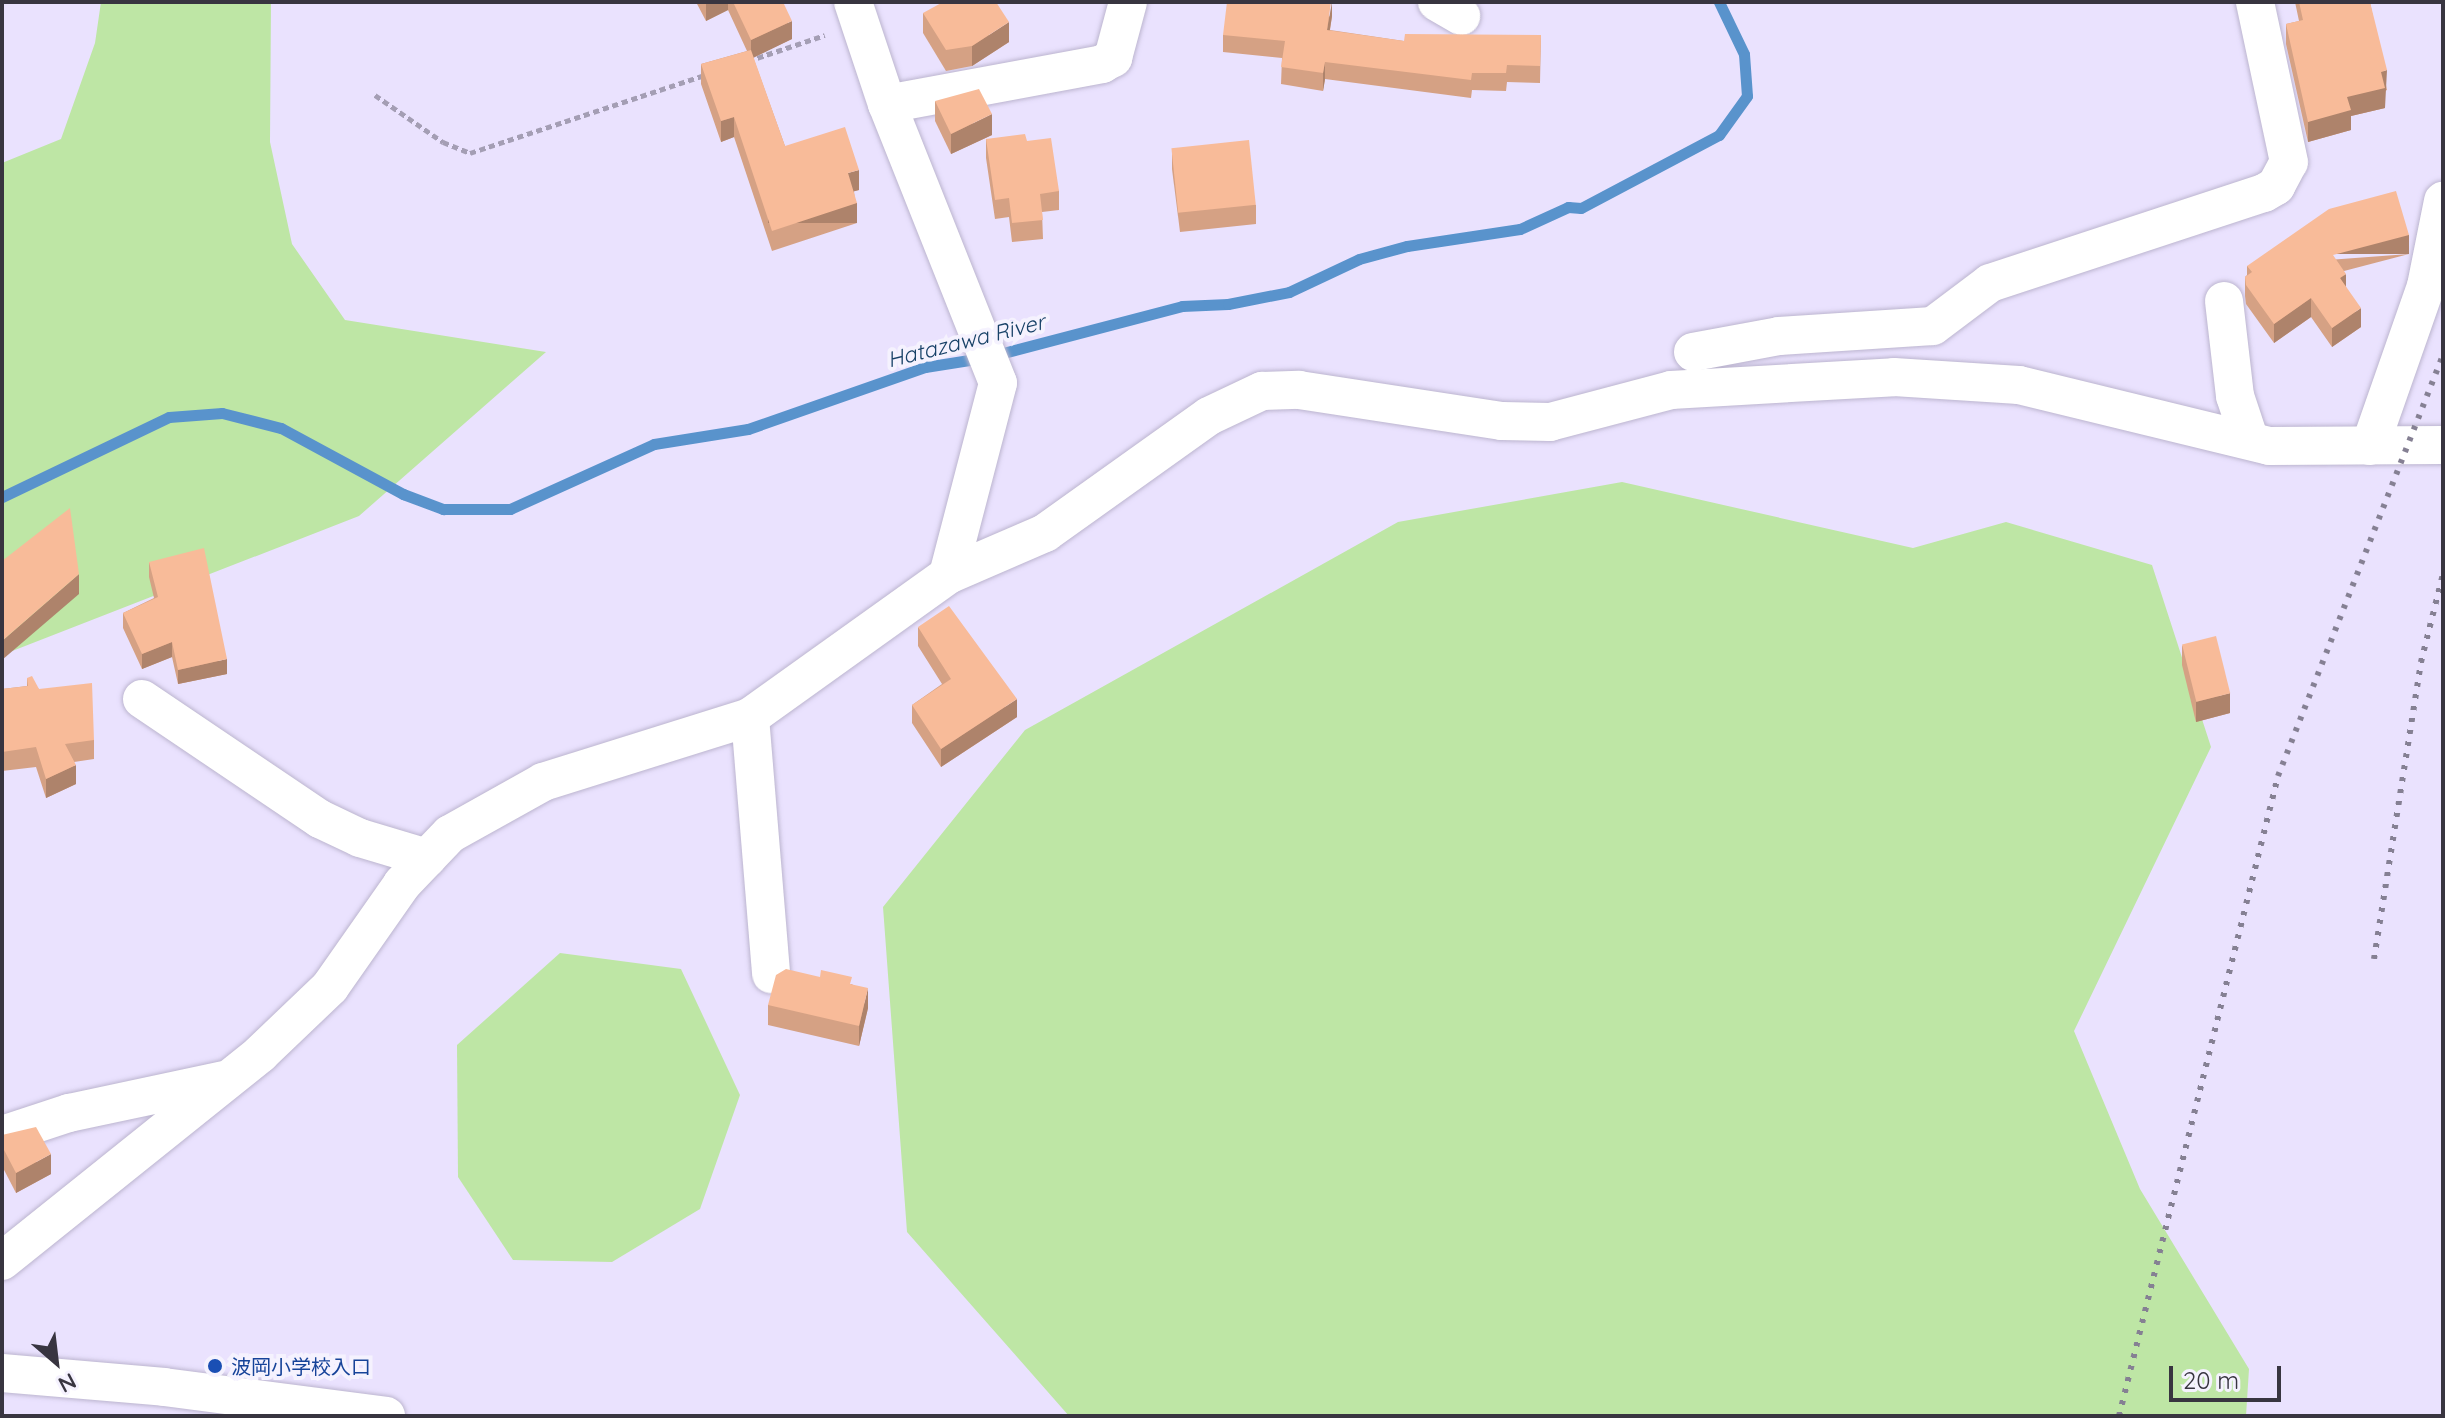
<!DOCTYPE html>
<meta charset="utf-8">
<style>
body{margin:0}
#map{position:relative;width:2445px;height:1418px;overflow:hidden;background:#eae2fe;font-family:Quicksand,"Noto Sans JP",sans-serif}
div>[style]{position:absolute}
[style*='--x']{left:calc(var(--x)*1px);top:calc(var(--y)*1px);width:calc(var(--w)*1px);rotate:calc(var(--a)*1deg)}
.green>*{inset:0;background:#bee6a5}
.stream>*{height:11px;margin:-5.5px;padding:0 5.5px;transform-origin:5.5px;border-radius:5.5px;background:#5993cc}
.path>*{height:5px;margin-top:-2.5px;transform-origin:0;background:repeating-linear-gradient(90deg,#a49eb4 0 6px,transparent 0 10px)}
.roads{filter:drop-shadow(0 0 2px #bcb5cf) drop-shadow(0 0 2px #bcb5cf)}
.minor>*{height:38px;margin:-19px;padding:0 19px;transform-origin:19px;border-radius:19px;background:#fff}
.rail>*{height:6px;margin-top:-3px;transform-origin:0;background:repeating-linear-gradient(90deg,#858093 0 4px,transparent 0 12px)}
.wall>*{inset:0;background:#d5a184}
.shaded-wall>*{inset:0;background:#ae836b;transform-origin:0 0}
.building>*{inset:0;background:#f8bb99;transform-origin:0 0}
.dots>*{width:22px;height:22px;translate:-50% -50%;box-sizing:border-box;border:4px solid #f5f2fe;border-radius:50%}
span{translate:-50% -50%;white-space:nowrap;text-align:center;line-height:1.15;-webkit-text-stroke:8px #f5f2fe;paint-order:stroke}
.transit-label{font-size:20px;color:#164399}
.left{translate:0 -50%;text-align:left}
.water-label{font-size:22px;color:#174167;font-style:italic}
.frame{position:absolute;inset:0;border:4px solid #383540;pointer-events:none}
.north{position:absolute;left:16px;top:1322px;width:80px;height:80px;-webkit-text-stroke:6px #f5f2fe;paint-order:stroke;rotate:152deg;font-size:22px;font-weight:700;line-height:32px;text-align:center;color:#383540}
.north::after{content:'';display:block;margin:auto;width:28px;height:36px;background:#383540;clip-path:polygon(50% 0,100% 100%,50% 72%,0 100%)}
.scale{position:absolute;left:2169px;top:1366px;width:112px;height:36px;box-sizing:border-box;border:4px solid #383540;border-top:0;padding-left:10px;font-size:24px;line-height:28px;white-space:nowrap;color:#383540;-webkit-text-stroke:6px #f5f2fe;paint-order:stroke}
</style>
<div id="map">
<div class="green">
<i style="clip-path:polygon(101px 2px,271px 2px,270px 142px,292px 244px,345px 320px,546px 352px,359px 516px,2px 655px,2px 163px,61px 139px,95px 43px)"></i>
<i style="clip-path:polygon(1622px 482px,1913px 548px,2006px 522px,2152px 565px,2211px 747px,2074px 1031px,2140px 1189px,2249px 1369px,2246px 1416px,1069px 1416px,907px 1232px,883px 907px,1025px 730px,1398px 522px)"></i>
<i style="clip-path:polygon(560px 953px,681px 969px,740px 1095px,700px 1209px,612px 1262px,513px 1260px,458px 1177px,457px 1045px)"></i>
</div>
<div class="stream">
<i style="--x:2;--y:497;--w:185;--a:-25.6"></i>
<i style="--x:169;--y:417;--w:53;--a:-4.3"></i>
<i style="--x:222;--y:413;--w:61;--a:14.3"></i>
<i style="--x:281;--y:428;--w:139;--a:28.4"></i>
<i style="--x:403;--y:494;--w:43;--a:20.6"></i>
<i style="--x:443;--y:509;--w:67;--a:0"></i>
<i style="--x:510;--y:509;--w:158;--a:-24.3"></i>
<i style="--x:654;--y:444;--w:95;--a:-9.1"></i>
<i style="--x:748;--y:429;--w:188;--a:-19.3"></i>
<i style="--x:925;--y:367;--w:64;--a:-9"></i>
<i style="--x:988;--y:357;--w:201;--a:-14.7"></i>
<i style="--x:1182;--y:306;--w:46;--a:-2.5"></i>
<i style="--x:1228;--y:304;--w:62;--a:-11.1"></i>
<i style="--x:1289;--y:292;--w:77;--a:-25.2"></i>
<i style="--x:1359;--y:259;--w:50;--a:-15.2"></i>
<i style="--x:1407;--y:246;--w:114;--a:-8.6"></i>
<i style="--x:1520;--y:229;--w:53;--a:-24.6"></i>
<i style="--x:1568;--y:207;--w:13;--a:4"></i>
<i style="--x:1581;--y:208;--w:156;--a:-27.9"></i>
<i style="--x:1719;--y:135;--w:48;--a:-54.3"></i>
<i style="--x:1747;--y:96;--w:42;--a:-94.1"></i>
<i style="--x:1744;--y:54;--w:58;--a:-115.7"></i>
</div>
<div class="path">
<i style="--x:748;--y:61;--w:81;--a:-18.7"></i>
<i style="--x:375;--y:95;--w:83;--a:34.7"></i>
<i style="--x:443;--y:142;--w:29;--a:22"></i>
<i style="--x:470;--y:153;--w:247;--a:-18.4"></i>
</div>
<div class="roads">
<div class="minor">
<i style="--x:853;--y:2;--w:108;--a:71.6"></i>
<i style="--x:887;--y:104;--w:300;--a:68.3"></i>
<i style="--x:998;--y:383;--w:198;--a:104.6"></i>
<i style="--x:1437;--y:2;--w:28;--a:30"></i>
<i style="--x:887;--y:104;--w:219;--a:-10.5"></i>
<i style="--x:1102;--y:64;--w:13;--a:-29"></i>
<i style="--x:1113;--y:58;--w:58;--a:-75"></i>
<i style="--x:2224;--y:301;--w:96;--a:83.4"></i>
<i style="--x:2235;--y:396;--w:44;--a:71.6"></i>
<i style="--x:1693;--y:352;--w:87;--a:-10.5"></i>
<i style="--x:1779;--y:336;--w:154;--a:-3.7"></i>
<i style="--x:1933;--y:326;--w:71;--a:-37"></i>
<i style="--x:1990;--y:283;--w:288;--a:-18.2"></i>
<i style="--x:2264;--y:193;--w:14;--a:-30"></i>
<i style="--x:2276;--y:186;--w:27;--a:-62"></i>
<i style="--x:2289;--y:162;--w:164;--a:-102"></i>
<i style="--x:2370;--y:446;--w:170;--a:-70.7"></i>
<i style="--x:2426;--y:286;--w:87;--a:-78.7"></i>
<i style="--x:142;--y:699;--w:215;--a:34"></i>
<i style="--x:320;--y:819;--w:44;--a:25.4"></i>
<i style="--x:360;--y:838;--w:70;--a:16.6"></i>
<i style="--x:750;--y:717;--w:258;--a:85.3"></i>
<i style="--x:2;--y:1135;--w:71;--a:-18.2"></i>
<i style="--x:69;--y:1113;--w:158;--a:-12"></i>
<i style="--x:2;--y:1261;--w:331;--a:-38.7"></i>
<i style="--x:260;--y:1054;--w:97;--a:-43.7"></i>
<i style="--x:330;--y:987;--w:126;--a:-55"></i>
<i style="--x:402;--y:884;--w:69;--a:-46.2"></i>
<i style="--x:450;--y:834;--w:107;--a:-29.2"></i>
<i style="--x:543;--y:782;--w:217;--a:-17.4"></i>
<i style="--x:750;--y:717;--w:244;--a:-35.6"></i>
<i style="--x:948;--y:575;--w:106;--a:-23.4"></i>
<i style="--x:1045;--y:533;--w:201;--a:-35.5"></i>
<i style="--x:1209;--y:416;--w:59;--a:-25.3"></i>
<i style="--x:1262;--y:391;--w:37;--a:-2"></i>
<i style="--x:1299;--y:390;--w:205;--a:8.7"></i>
<i style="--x:1502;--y:421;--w:48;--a:1.2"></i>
<i style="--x:1550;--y:422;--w:125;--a:-14.8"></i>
<i style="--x:1671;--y:390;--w:223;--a:-3.3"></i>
<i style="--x:1894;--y:377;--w:125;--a:3.7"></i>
<i style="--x:2019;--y:385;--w:257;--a:13.7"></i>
<i style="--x:2269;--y:446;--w:174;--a:-0.3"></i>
<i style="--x:2;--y:1373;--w:163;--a:4.9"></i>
<i style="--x:164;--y:1387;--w:224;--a:7.4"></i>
</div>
</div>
<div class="rail">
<i style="--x:2374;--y:959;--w:301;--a:-81"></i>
<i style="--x:2421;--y:662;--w:91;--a:-76"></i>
<i style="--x:2119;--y:1416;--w:659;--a:-76.05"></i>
<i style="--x:2278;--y:776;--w:451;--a:-68.6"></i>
</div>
<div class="wall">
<i style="clip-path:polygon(696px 2px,783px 2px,792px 39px,753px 57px,785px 146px,859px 190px,854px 191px,857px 223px,772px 251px,734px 137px,721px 142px,701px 84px,701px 64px,747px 51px,728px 10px,706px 21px)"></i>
<i style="clip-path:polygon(2295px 2px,2370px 2px,2387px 90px,2385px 91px,2385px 108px,2351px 116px,2351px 130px,2308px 142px,2286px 44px,2286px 24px,2299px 21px)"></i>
<i style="clip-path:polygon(923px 13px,1009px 42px,972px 66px,946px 71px,923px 33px)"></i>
<i style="clip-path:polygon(1332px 16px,1330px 30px,1404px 41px,1541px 35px,1540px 83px,1507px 82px,1506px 91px,1472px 90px,1471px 98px,1325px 79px,1323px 91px,1281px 84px,1282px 58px,1223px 52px,1223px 35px)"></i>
<i style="clip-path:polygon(935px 101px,992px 135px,951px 154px,935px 121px)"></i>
<i style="clip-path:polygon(986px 139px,1027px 141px,1059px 191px,1059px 210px,1042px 212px,1043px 239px,1012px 242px,1009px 217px,995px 219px,986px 158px)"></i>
<i style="clip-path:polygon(1172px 149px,1256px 205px,1256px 224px,1180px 232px,1172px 169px)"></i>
<i style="clip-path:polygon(2409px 254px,2344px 271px,2346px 287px,2361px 327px,2332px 347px,2311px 317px,2274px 343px,2246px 304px,2245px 296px,2245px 277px,2247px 275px,2247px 266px)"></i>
<i style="clip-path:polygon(149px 562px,227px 674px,178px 684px,172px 657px,142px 669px,123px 628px,123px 613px,154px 598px,149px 577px)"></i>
<i style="clip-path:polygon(918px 627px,1017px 717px,941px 767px,912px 723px,912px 705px,942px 684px,918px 646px)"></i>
<i style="clip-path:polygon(2182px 645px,2230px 713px,2196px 722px,2182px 665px)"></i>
<i style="clip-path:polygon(27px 678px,94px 740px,94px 759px,74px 762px,76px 784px,46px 798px,36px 767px,2px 771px,2px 689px,27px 686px)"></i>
<i style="clip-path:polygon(852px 984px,868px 1008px,859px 1046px,768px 1025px,768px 1005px)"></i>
<i style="clip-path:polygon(2px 1135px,51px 1174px,16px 1193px,2px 1166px)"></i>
</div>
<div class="shaded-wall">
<i style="clip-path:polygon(709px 2px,728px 2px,728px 10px,706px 21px,706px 3px)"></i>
<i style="clip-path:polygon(1332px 2px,1332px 16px,1327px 47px,1327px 30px)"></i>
<i style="clip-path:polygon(792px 21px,792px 39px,751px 59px,751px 40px)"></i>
<i style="clip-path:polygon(1009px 22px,1009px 42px,972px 66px,972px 46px)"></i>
<i style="clip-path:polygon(1325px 62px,1325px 79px,1323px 91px,1323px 73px)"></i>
<i style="clip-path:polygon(2387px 70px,2385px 108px,2351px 116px,2351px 130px,2308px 142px,2308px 122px,2347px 97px,2381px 72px)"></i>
<i style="clip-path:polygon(992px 114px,992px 135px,951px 154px,951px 134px)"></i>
<i style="clip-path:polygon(734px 117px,734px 137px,721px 142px,721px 121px)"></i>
<i style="clip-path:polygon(859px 170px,859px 190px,848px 193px,848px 173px)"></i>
<i style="left:857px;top:203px;width:20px;height:89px;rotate:90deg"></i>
<i style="left:2409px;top:235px;width:19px;height:79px;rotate:90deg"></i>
<i style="clip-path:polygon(2346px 274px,2346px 293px,2340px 278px)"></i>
<i style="clip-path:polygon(2311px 298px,2311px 317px,2274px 343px,2274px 324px)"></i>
<i style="clip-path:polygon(2361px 308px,2361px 327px,2332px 347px,2332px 328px)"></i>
<i style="clip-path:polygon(79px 574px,79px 594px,2px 660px,2px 641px)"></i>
<i style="clip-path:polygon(172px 642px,172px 657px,142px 669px,142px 654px)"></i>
<i style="clip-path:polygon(227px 659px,227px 674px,178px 684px,178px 670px)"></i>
<i style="clip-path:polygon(2230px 693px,2230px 713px,2196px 722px,2196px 702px)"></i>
<i style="clip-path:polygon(1017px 699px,1017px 717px,941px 767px,941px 749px)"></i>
<i style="clip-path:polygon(76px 765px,76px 784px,46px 798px,46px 779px)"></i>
<i style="clip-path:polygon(868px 988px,868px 1008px,859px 1046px,859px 1026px)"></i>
<i style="clip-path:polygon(51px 1154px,51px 1174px,16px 1193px,16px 1173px)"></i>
</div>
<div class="building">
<i style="clip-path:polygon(733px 2px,783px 2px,792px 21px,751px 40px)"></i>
<i style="clip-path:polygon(943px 2px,996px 2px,1009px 22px,972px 46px,946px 50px,923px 13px)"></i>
<i style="clip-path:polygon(1227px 2px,1331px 2px,1327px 30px,1404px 41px,1405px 34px,1541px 35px,1540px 66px,1507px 65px,1506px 73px,1472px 73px,1471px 80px,1325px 62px,1323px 73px,1281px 67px,1285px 41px,1223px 35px)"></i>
<i style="clip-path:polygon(2299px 2px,2370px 2px,2387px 70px,2381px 72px,2385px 88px,2347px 97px,2351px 110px,2308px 122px,2286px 24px,2303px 20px)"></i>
<i style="clip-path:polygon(751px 50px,785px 146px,845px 127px,859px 170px,848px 173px,857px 203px,772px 231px,734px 117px,721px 121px,701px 64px)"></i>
<i style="clip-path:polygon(979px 89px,992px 114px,951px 134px,935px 101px)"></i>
<i style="clip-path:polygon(1025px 134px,1027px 141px,1051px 138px,1059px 191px,1040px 194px,1043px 220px,1012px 223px,1009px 198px,995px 200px,986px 139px)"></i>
<i style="left:1249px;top:140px;width:65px;height:78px;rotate:84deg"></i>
<i style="clip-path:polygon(2396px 191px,2409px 235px,2333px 255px,2346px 274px,2340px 278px,2361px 308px,2332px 328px,2311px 298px,2274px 324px,2246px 285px,2245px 277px,2252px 272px,2247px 266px,2329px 209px)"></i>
<i style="clip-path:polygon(70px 508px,79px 574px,2px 641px,2px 561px)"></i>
<i style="clip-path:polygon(204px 548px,227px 659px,178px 670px,172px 642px,142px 654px,123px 613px,158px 597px,149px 562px)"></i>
<i style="clip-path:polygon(949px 606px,1017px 699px,941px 749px,912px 705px,951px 679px,918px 627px)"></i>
<i style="left:2216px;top:636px;width:59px;height:35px;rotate:76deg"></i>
<i style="clip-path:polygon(32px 676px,39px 689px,92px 683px,94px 740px,65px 744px,76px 765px,46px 779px,36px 747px,2px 752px,2px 689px,28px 686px,27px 678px)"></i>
<i style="clip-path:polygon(786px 969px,820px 977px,821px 970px,852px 977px,850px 984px,868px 988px,859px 1026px,768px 1005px,776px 975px)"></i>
<i style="clip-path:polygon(36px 1127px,51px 1154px,16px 1173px,2px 1146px,2px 1135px)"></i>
</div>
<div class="dots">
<i style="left:215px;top:1366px;background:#1a4fb4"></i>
</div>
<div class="transit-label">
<span class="left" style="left:231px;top:1366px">波岡小学校入口</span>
</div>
<div class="water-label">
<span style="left:966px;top:341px;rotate:-14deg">Hatazawa River</span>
</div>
<div class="frame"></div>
<div class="north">N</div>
<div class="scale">20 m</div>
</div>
